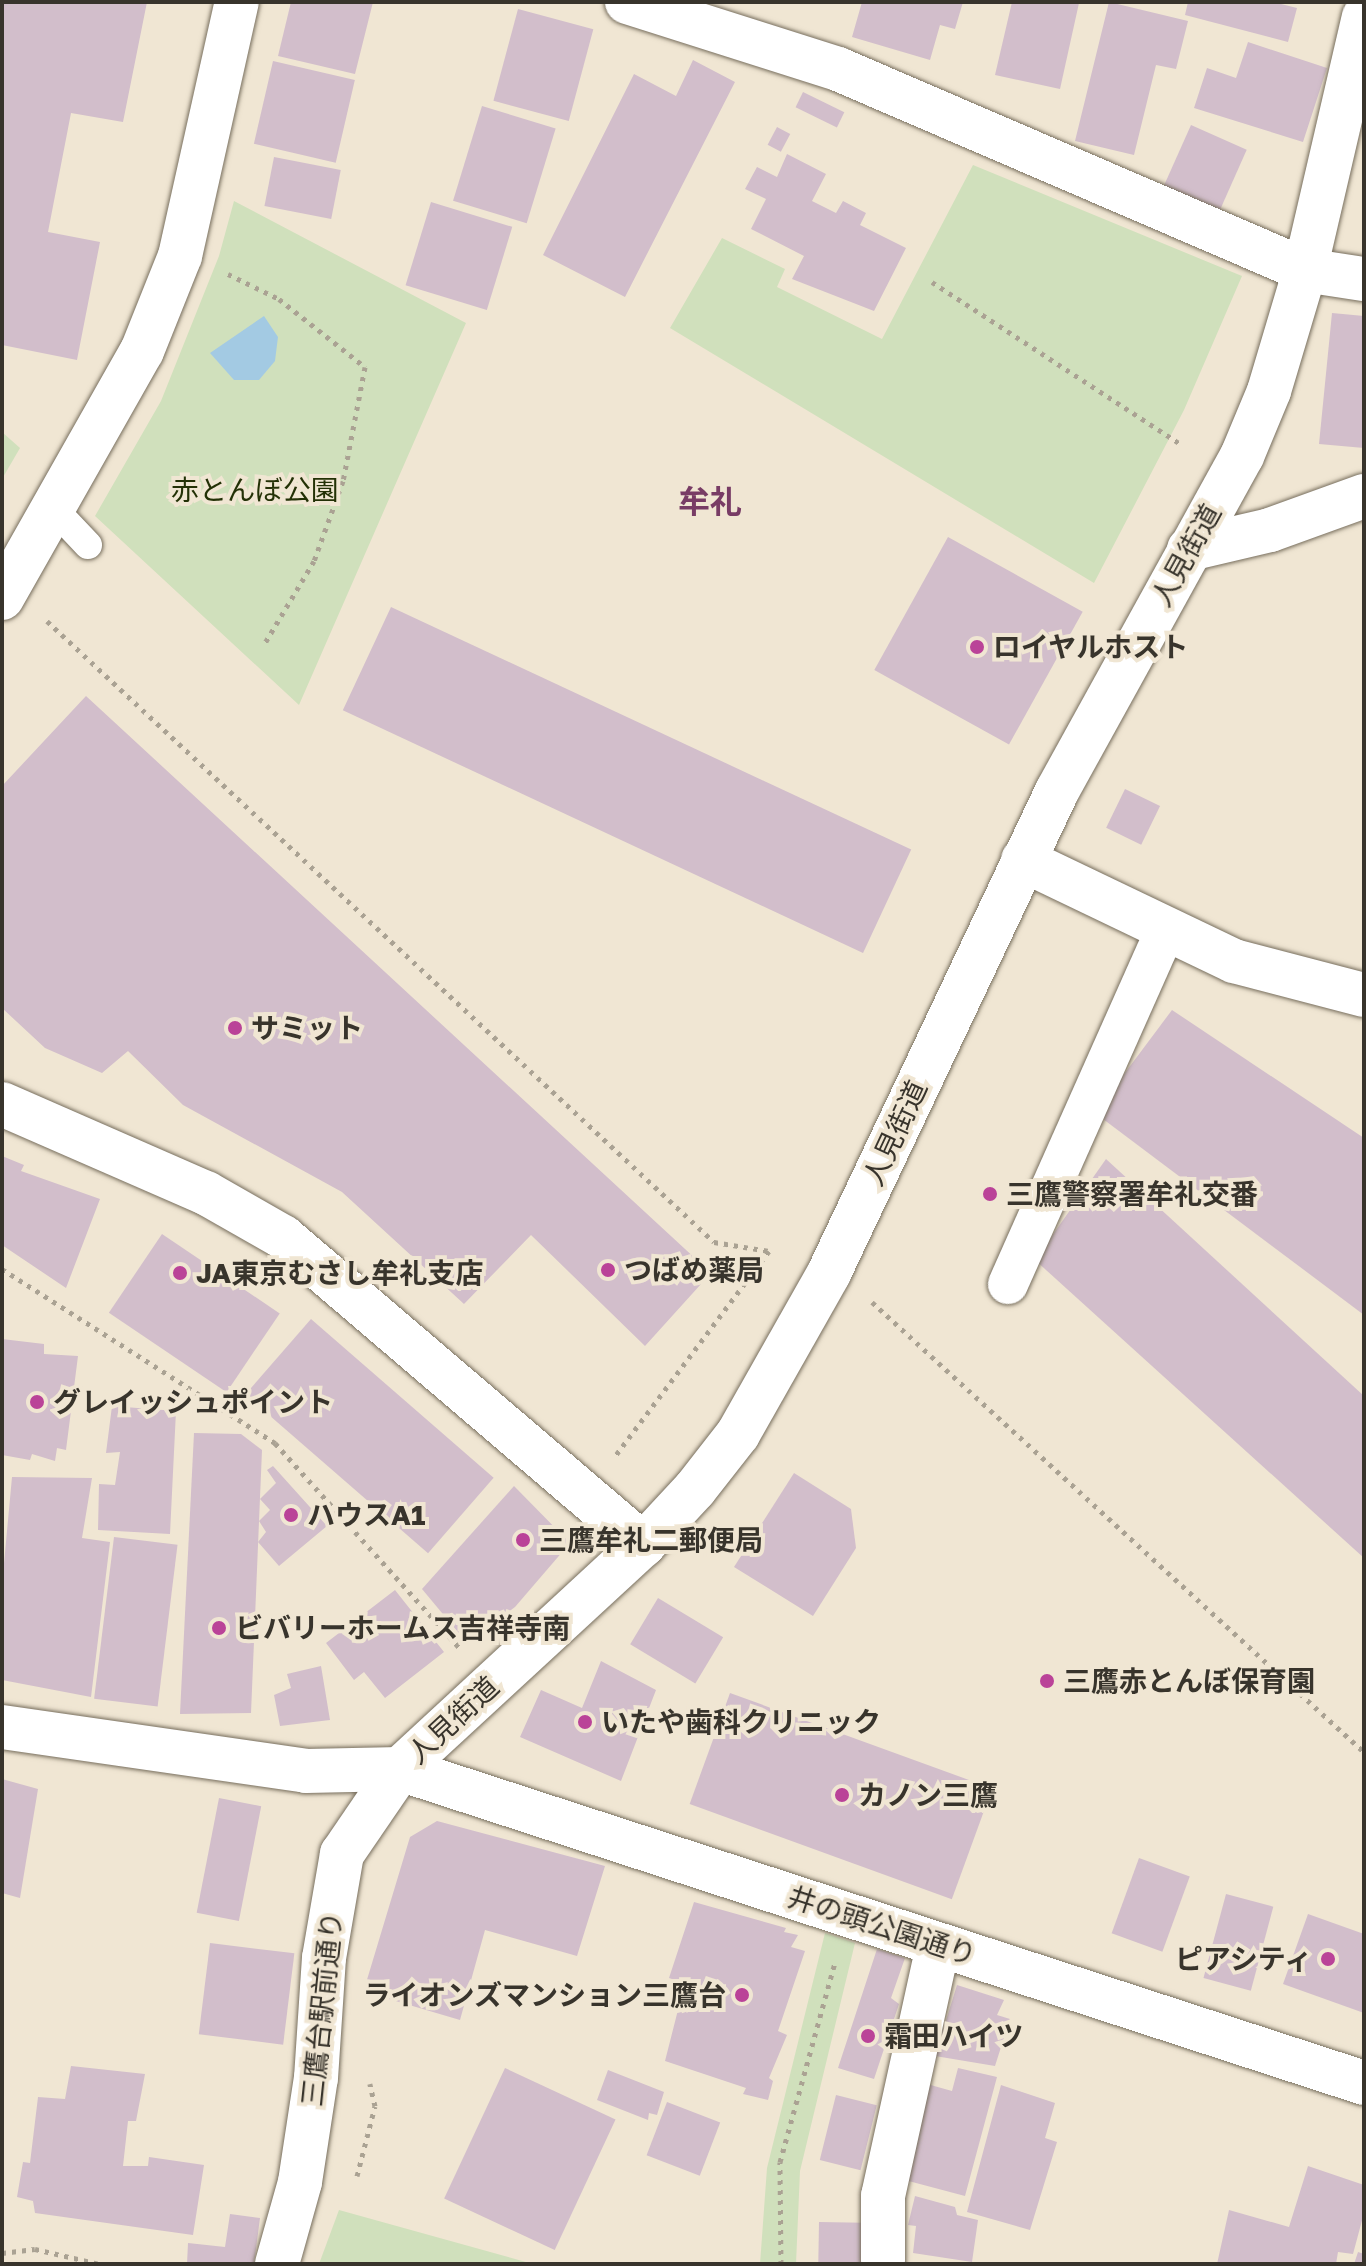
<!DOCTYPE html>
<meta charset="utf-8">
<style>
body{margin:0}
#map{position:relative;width:1366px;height:2266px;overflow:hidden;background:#f0e6d3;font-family:"Golos Text","Noto Sans JP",sans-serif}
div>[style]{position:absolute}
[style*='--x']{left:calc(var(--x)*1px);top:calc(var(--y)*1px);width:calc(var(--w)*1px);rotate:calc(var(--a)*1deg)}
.green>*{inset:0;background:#d0e0bc}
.water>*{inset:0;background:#a3cae3}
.building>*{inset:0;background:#d2becb;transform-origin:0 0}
.path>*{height:5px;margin-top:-2.5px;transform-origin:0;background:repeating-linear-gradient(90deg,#aaa293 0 4px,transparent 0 10px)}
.roads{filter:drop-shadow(0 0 2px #776e5d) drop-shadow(0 0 2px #776e5d)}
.service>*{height:28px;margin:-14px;padding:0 14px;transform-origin:14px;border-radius:14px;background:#fff}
.pedestrian>*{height:40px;margin:-20px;padding:0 20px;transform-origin:20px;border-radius:20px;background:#fff}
.minor>*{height:44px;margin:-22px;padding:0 22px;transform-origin:22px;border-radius:22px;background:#fff}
.tertiary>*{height:44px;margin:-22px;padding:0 22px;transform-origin:22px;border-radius:22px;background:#fff}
.secondary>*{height:44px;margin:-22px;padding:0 22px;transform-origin:22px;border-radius:22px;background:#fff}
.dots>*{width:22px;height:22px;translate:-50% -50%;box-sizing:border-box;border:4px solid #f0e6d3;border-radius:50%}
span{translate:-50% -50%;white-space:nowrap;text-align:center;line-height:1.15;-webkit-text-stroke:8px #f0e6d3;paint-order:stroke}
.park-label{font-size:28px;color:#233106}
.street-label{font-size:28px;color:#38342c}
.poi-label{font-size:28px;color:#38342c;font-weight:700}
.left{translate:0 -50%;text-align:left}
.right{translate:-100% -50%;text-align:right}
.quarter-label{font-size:32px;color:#783c65;font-weight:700}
.frame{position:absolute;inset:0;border:4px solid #38342c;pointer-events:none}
</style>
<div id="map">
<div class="green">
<i style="clip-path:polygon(973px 165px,1242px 276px,1184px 410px,1094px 583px,670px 328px,722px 238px,785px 269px,777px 287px,882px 339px)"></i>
<i style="clip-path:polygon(234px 201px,466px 323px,299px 705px,95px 516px,161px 401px,219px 256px)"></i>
<i style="clip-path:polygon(2px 432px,20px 448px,2px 479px)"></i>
<i style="clip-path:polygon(825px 1933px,855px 1943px,800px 2171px,796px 2264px,760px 2264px,767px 2168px)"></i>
<i style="clip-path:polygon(339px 2210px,533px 2264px,319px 2264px)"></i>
</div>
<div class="water">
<i style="clip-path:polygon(264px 316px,278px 337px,275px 361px,259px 380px,234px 380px,210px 353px)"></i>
</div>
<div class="building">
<i style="clip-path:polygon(2px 2px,147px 2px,123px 122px,71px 113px,48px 232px,100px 242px,77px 360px,2px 345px)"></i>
<i style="clip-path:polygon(291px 2px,373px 2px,355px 74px,278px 56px)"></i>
<i style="clip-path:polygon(862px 2px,963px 2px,955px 29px,940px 25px,930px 60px,852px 37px)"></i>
<i style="clip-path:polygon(1012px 2px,1079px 3px,1060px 89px,995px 75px)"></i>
<i style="clip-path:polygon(1109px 2px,1188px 21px,1176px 69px,1156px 65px,1134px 155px,1075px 141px)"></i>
<i style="clip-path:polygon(1188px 2px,1273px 2px,1297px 8px,1288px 42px,1185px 15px)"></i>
<i style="left:518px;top:9px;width:78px;height:95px;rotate:15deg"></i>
<i style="clip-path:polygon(1248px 42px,1327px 68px,1303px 142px,1194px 108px,1207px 68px,1236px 78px)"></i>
<i style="clip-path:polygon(693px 60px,735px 82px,625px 297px,543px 255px,634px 74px,676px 96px)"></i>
<i style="left:273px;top:61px;width:84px;height:85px;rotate:13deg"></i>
<i style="left:803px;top:92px;width:46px;height:17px;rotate:26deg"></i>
<i style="left:482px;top:106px;width:77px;height:99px;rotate:17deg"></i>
<i style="left:1191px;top:125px;width:61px;height:68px;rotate:24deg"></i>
<i style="left:777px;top:127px;width:15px;height:20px;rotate:28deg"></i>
<i style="clip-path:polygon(787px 154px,826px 174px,812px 201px,836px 213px,843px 201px,866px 213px,860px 225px,906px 248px,874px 311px,792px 279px,804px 256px,751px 229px,766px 199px,745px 189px,757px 167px,777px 177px)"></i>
<i style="left:274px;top:157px;width:68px;height:50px;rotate:11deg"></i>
<i style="left:431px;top:202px;width:85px;height:87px;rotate:17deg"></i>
<i style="clip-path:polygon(1332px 313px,1364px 316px,1364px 448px,1319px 444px)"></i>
<i style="left:948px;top:537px;width:154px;height:152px;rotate:29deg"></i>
<i style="left:391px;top:607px;width:574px;height:114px;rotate:25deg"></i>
<i style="clip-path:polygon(86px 696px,711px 1273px,645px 1346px,531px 1235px,464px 1304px,342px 1192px,183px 1105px,128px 1051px,102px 1073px,45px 1048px,2px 1008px,2px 786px)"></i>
<i style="left:1125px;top:789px;width:39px;height:43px;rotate:26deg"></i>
<i style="clip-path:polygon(1172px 1010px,1364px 1138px,1364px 1315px,1095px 1113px)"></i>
<i style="clip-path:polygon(2px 1156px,24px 1165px,21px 1171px,100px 1199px,66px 1288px,2px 1245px)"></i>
<i style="clip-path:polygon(1106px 1159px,1364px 1396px,1364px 1558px,1035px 1260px)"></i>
<i style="left:162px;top:1234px;width:142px;height:95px;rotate:34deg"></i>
<i style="left:311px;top:1319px;width:242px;height:100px;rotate:41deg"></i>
<i style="clip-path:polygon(2px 1339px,44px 1344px,44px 1354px,78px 1356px,66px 1450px,57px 1448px,55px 1461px,32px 1454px,30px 1460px,2px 1455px)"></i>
<i style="clip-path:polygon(112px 1406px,176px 1411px,170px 1534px,98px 1530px,99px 1484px,115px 1485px,120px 1452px,106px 1453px)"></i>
<i style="clip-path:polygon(194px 1433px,241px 1434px,262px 1450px,251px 1713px,180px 1714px)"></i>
<i style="clip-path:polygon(273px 1466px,327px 1526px,279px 1566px,258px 1542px,266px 1532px,259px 1521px,270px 1510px,260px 1499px,276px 1483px,267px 1470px)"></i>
<i style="clip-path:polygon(794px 1473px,851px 1509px,856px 1548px,813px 1616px,734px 1567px)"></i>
<i style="clip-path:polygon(12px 1477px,92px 1478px,82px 1538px,110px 1542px,91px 1697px,2px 1680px,2px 1585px)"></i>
<i style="clip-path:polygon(514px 1486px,570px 1543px,515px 1607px,467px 1643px,422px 1589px)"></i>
<i style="left:114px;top:1537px;width:64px;height:163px;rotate:7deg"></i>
<i style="clip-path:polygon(395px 1590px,444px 1652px,385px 1698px,364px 1672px,354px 1680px,326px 1643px)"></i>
<i style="left:658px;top:1598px;width:76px;height:54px;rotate:31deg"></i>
<i style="clip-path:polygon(601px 1661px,656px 1690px,621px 1781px,520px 1737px,541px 1690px,582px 1708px)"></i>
<i style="clip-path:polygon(321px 1666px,330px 1720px,280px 1726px,274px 1695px,291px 1688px,287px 1674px)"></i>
<i style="left:730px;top:1693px;width:279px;height:118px;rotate:20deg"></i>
<i style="clip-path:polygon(2px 1779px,38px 1789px,20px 1898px,2px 1893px)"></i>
<i style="left:219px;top:1798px;width:43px;height:117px;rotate:11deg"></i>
<i style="clip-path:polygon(437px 1821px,605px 1866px,577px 1956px,485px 1930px,460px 2020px,372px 1994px,366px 1983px,410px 1837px)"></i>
<i style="left:1139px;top:1858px;width:54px;height:80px;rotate:20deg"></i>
<i style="left:1226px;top:1894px;width:49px;height:87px;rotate:15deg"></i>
<i style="clip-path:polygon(694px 1902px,786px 1928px,784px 1932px,798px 1935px,791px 1947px,805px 1951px,778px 2031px,787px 2035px,769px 2078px,773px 2081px,768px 2100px,743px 2094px,746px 2088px,665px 2061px,680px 2002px,691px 2007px,695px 1987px,669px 1978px)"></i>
<i style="clip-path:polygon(1308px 1914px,1364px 1934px,1364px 2013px,1283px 1984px)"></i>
<i style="left:210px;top:1943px;width:85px;height:92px;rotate:7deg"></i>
<i style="clip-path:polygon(877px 1949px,905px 1958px,891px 1998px,899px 2004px,874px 2079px,838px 2068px)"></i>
<i style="clip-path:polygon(957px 1985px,1004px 2000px,997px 2015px,1010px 2019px,995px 2066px,935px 2056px)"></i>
<i style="clip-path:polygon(71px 2066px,145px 2074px,136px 2121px,128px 2121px,123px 2166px,148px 2166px,149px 2157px,204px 2165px,193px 2235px,35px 2213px,33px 2201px,17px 2197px,23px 2162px,30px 2163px,38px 2097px,65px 2099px)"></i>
<i style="left:505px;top:2068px;width:122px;height:144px;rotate:25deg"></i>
<i style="clip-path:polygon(958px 2068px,997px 2077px,965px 2196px,901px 2179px,927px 2084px,952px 2091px)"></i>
<i style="clip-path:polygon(608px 2070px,664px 2092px,657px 2115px,649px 2113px,648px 2120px,597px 2100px)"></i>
<i style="clip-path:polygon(1001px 2085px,1055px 2103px,1045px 2138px,1057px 2142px,1030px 2230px,967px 2212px)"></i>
<i style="left:836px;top:2095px;width:42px;height:67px;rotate:14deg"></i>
<i style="left:667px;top:2102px;width:57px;height:57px;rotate:21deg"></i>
<i style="clip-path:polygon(1308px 2166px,1364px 2185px,1364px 2213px,1353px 2254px,1338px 2252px,1336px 2264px,1217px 2264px,1229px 2210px,1289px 2227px)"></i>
<i style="clip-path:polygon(915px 2196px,955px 2207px,957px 2215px,978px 2220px,972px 2262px,913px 2253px,916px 2226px,908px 2225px)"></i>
<i style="clip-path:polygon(230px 2214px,260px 2218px,254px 2264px,187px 2264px,188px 2243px,225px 2247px)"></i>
<i style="left:819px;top:2222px;width:45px;height:42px;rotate:1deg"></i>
<i style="clip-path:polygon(1358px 2252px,1364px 2254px,1364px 2264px,1354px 2264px)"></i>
</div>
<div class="path">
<i style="--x:228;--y:274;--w:57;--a:26.1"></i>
<i style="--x:279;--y:299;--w:110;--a:38.3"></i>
<i style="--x:365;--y:367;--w:116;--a:100.9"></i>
<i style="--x:343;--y:481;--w:85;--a:109.9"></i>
<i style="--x:314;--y:561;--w:96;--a:120.9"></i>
<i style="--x:932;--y:282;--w:298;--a:33.1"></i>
<i style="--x:47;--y:621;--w:911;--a:42.95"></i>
<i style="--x:714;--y:1242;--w:56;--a:9.3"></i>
<i style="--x:769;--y:1251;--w:255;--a:126.9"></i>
<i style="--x:2;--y:1269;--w:324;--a:32.5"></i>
<i style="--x:275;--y:1443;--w:275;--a:48"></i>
<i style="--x:872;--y:1302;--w:667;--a:42.45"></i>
<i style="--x:357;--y:2176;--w:72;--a:-75.6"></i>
<i style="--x:375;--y:2106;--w:23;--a:-103"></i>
<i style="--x:2;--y:2253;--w:33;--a:-7"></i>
<i style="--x:35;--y:2249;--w:67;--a:13"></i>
<i style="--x:781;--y:2264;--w:102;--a:-90.6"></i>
<i style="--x:780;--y:2162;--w:206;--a:-74.6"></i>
</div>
<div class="roads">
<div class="service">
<i style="--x:53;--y:508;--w:51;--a:46.6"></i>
</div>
<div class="pedestrian">
<i style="--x:1008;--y:1284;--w:367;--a:-66"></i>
</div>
<div class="minor">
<i style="--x:627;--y:2;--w:221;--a:17.6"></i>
<i style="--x:838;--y:69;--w:508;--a:23.29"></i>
<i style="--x:1305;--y:270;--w:60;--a:8.7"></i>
<i style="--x:2;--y:598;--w:284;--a:-60.5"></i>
<i style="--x:142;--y:351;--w:102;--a:-68.2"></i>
<i style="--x:180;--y:256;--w:260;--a:-77.4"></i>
<i style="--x:1023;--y:860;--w:234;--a:25.6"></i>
<i style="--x:1234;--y:961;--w:134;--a:14.7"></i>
<i style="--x:400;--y:1769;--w:1014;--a:18.04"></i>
<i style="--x:883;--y:2261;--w:65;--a:-90"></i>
<i style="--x:883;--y:2196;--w:257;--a:-77.6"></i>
</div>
<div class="tertiary">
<i style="--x:2;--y:1104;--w:223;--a:23.6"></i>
<i style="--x:206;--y:1193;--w:89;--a:29.7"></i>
<i style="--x:283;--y:1237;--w:474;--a:40.5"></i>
<i style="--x:277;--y:2264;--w:85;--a:-74.3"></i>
<i style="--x:300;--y:2182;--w:105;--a:-81.3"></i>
<i style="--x:316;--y:2078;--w:120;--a:-86.2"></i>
<i style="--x:324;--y:1958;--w:106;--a:-80.2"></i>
<i style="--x:342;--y:1854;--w:103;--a:-55.7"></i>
</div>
<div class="secondary">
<i style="--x:1189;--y:549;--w:83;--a:-13.2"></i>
<i style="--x:1270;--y:530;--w:100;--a:-19.9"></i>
<i style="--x:2;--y:1727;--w:307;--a:8.2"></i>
<i style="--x:306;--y:1771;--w:94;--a:-1.2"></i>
<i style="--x:400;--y:1769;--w:330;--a:-42.7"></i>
<i style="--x:643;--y:1545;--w:76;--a:-47.1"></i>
<i style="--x:695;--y:1489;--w:70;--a:-52"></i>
<i style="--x:738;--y:1434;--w:185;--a:-60.5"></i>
<i style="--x:829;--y:1273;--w:533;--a:-64.68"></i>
<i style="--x:1057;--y:791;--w:383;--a:-61.1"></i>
<i style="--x:1242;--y:456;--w:70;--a:-67.4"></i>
<i style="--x:1269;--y:391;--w:126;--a:-73.4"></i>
<i style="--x:1305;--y:270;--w:260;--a:-76.9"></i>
</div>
</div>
<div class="dots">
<i style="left:977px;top:647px;background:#ba4398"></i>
<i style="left:235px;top:1028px;background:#ba4398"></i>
<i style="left:990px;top:1194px;background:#ba4398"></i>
<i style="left:608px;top:1270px;background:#ba4398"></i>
<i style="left:180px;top:1273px;background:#ba4398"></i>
<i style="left:37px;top:1402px;background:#ba4398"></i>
<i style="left:291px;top:1515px;background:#ba4398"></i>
<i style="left:523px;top:1540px;background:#ba4398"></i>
<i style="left:219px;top:1628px;background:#ba4398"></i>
<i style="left:1047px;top:1681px;background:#ba4398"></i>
<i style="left:585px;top:1722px;background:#ba4398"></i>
<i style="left:842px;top:1795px;background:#ba4398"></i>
<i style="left:1328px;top:1959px;background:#ba4398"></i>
<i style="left:742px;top:1995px;background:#ba4398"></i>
<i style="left:868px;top:2036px;background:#ba4398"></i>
</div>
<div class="park-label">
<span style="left:255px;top:490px">赤とんぼ公園</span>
</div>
<div class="street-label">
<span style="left:1186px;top:555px;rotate:-61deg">人見街道</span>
<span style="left:895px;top:1133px;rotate:-65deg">人見街道</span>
<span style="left:453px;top:1720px;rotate:-43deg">人見街道</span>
<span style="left:882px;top:1926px;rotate:18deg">井の頭公園通り</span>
<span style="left:322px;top:2009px;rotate:-84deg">三鷹台駅前通り</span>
</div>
<div class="poi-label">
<span class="left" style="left:993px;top:647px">ロイヤルホスト</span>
<span class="left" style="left:251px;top:1028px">サミット</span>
<span class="left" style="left:1006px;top:1194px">三鷹警察署牟礼交番</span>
<span class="left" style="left:624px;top:1270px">つばめ薬局</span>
<span class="left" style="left:196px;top:1273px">JA東京むさし牟礼支店</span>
<span class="left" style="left:53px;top:1402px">グレイッシュポイント</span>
<span class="left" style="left:307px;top:1515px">ハウスA1</span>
<span class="left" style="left:539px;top:1540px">三鷹牟礼二郵便局</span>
<span class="left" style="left:235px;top:1628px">ビバリーホームス吉祥寺南</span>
<span class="left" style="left:1063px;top:1681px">三鷹赤とんぼ保育園</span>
<span class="left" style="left:601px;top:1722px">いたや歯科クリニック</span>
<span class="left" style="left:858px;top:1795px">カノン三鷹</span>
<span class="right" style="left:1312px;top:1959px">ピアシティ</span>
<span class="right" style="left:726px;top:1995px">ライオンズマンション三鷹台</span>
<span class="left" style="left:884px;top:2036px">霜田ハイツ</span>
</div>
<div class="quarter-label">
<span style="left:710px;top:501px">牟礼</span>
</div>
<div class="frame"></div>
</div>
